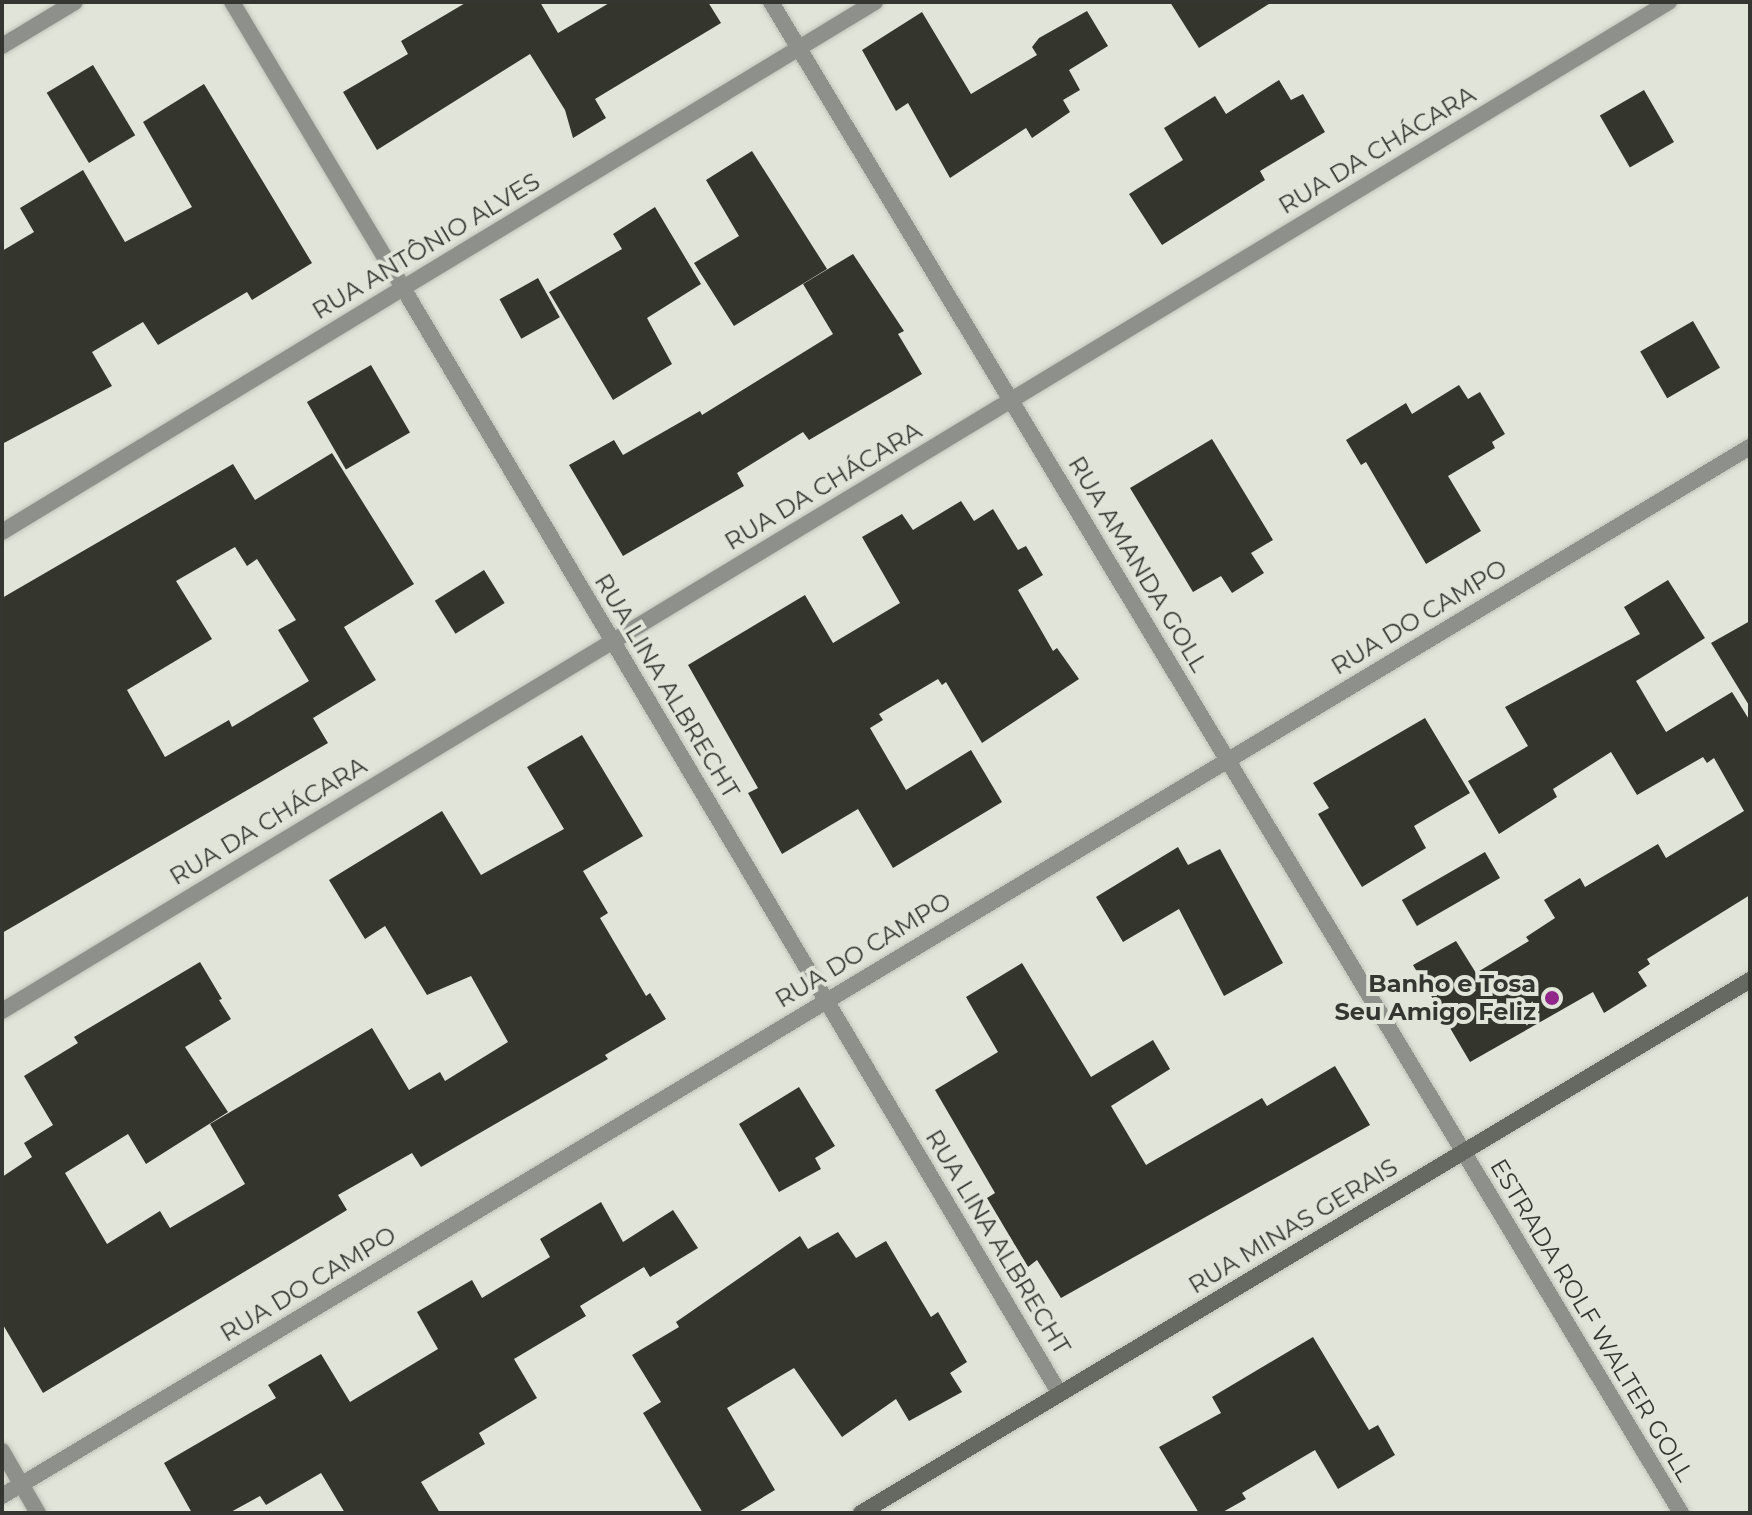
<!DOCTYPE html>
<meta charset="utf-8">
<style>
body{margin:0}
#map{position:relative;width:1752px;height:1515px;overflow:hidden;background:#e1e4d9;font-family:Montserrat,sans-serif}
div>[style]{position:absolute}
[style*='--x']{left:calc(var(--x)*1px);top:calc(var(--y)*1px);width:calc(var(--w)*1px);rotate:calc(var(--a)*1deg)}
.building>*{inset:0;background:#34362e;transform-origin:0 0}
.roads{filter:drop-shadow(0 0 2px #bfc1b8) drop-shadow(0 0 2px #bfc1b8)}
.minor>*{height:16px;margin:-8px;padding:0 8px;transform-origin:8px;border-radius:8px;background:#8e908b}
.tertiary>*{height:16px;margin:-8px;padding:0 8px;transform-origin:8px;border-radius:8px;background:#8e908b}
.secondary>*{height:16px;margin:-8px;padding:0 8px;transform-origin:8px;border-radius:8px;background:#666862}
.dots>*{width:22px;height:22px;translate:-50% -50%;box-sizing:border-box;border:4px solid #e1e4d9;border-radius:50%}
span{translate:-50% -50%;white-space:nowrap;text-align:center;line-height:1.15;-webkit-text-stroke:8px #e1e4d9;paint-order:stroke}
.street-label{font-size:24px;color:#353632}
.poi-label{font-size:24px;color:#353632;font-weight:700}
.right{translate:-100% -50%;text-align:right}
.frame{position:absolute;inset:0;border:4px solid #353632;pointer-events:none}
</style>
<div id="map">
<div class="building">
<i style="clip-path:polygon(467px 2px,540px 2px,558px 33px,611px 2px,708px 2px,721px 23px,595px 99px,606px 118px,573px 138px,565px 110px,530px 54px,377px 150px,343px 92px,408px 54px,401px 41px)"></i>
<i style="clip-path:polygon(1170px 2px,1272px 2px,1199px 48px)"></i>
<i style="clip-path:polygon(1087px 11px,1108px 46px,1069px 70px,1080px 90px,1063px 100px,1070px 112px,1032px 138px,1026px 128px,950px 178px,908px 103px,896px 111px,862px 50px,922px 12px,971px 94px,1037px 55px,1032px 47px,1039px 38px)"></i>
<i style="left:93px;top:65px;width:82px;height:54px;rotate:59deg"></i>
<i style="clip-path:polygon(1279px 80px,1291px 100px,1303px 94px,1325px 132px,1260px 171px,1265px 180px,1162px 245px,1129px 194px,1183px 160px,1164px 128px,1215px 96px,1226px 114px)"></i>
<i style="clip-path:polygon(204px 84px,312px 263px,252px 300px,247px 292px,158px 345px,143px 322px,92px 352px,112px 386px,2px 444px,2px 251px,34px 232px,20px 208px,83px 170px,125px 242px,192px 207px,143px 122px)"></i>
<i style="left:1644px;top:90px;width:60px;height:51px;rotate:60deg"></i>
<i style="clip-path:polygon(752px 151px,827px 269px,734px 326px,694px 263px,739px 236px,706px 180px)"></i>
<i style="clip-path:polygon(655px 207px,701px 284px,647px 318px,672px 364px,613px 400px,549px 292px,622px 249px,613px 234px)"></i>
<i style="clip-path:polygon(853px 254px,904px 331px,898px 334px,922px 374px,809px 440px,803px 432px,737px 473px,744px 486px,623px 556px,569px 465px,614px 440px,623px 455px,700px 411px,702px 415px,833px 334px,803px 284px)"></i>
<i style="left:538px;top:278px;width:45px;height:44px;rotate:61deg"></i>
<i style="left:1693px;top:321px;width:54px;height:61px;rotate:60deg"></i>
<i style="left:371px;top:365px;width:78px;height:74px;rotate:60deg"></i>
<i style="clip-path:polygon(1459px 385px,1468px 399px,1480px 392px,1505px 434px,1492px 442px,1495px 448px,1448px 476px,1481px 531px,1426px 564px,1366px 462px,1361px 465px,1346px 440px,1406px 403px,1412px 414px)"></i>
<i style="clip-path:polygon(1212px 439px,1273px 540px,1251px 553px,1264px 573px,1232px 593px,1221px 576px,1193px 592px,1130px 488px)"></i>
<i style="clip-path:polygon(evenodd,332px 453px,414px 584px,344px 627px,376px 680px,313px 718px,328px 743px,2px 933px,2px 598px,233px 464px,255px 500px,332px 453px,235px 547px,247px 566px,257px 559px,296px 620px,278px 630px,309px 681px,232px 727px,229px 720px,165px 757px,127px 690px,212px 639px,176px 581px,235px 547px)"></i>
<i style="clip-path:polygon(961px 501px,974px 521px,993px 509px,1018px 550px,1026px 546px,1043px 575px,1018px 590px,1053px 651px,1057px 648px,1079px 679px,982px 743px,946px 682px,942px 685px,938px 679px,879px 714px,883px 720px,870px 728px,906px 790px,971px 750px,1002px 802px,893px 868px,858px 809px,782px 854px,748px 793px,758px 788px,688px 665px,805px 595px,833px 643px,900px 603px,862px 537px,902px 514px,913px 530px)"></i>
<i style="left:484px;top:570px;width:39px;height:58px;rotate:58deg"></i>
<i style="clip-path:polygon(1668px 580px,1705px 638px,1636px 681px,1666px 732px,1732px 692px,1750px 721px,1750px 895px,1647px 959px,1650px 964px,1638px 972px,1647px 986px,1604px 1013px,1593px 992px,1470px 1062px,1413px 965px,1456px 941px,1476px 973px,1529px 941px,1526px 937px,1555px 918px,1544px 900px,1580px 878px,1585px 887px,1658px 844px,1666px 858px,1744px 811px,1714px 758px,1707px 763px,1703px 757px,1637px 795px,1611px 752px,1553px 789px,1557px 797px,1499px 834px,1468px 781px,1528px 746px,1505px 707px,1640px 634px,1624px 607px)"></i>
<i style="clip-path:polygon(1750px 621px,1750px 707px,1711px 643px)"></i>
<i style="clip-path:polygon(1425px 718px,1470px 793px,1414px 826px,1426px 848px,1362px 887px,1318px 814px,1329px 808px,1313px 783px)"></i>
<i style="clip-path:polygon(582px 735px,643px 836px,583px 871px,608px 913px,600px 918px,646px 996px,650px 993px,666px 1019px,605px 1055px,608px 1059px,421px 1167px,412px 1153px,338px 1195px,347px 1210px,43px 1393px,2px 1323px,2px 1177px,32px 1157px,24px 1143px,53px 1125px,24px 1076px,78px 1043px,74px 1037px,200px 962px,222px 999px,219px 1000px,231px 1019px,185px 1047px,228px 1112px,146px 1164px,128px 1134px,65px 1173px,107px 1244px,160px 1211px,170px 1228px,245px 1184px,210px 1124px,372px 1028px,409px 1090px,440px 1072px,445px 1081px,508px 1042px,471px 976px,427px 995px,385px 926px,365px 939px,329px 880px,442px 811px,481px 875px,564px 829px,527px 767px)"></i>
<i style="clip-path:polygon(1178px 847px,1188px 865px,1220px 849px,1283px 963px,1224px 996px,1179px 909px,1123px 942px,1096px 897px)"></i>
<i style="left:1485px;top:852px;width:30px;height:96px;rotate:60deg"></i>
<i style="clip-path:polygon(1022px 963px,1091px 1077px,1153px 1040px,1170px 1069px,1111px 1106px,1146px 1165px,1262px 1098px,1267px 1106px,1335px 1066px,1370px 1125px,1061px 1298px,1037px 1260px,1028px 1267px,987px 1198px,995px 1193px,935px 1090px,998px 1052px,966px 997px)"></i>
<i style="clip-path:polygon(799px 1087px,835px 1146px,815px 1158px,821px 1169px,779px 1192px,739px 1124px)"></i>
<i style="clip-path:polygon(601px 1202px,623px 1242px,673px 1210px,698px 1248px,650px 1277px,644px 1267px,580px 1306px,586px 1316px,514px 1359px,537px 1398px,479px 1433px,485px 1444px,421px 1482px,440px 1513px,345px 1513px,321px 1473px,266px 1505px,260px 1496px,229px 1513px,192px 1513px,164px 1463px,276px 1398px,268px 1385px,321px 1354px,350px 1402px,438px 1349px,417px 1312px,472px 1280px,482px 1298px,550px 1257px,540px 1239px)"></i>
<i style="clip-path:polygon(838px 1232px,856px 1258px,886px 1241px,931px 1317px,938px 1312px,967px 1362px,950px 1373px,962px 1392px,909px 1421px,896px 1399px,842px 1437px,794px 1368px,727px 1408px,775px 1490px,737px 1513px,703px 1513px,643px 1413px,661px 1402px,632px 1355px,679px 1327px,676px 1322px,800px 1236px,808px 1249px)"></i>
<i style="clip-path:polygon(1313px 1337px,1369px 1430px,1378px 1425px,1395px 1455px,1338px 1489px,1315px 1450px,1242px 1493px,1246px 1499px,1221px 1513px,1199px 1513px,1159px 1447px,1221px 1413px,1212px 1397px)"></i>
</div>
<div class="roads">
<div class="minor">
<i style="--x:232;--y:2;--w:333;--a:59.1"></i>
<i style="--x:403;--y:288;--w:552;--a:-31.21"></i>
<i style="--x:771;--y:2;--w:1764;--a:58.94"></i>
<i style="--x:2;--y:46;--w:85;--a:-31.1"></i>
<i style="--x:2;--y:1011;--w:1949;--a:-31.19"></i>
<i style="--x:2;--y:1451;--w:72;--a:59.9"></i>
<i style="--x:2;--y:1496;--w:2039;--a:-30.97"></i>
</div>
<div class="tertiary">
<i style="--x:2;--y:532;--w:469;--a:-31.3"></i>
<i style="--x:403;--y:288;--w:1286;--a:59.29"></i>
</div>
<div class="secondary">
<i style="--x:861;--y:1513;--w:1037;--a:-30.94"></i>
</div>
</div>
<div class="dots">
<i style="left:1552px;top:998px;background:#8f268a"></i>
</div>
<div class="street-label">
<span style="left:1377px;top:150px;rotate:-31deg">RUA DA CHÁCARA</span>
<span style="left:426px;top:246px;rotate:-31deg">RUA ANTÔNIO ALVES</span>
<span style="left:823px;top:486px;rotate:-31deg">RUA DA CHÁCARA</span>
<span style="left:1138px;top:564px;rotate:59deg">RUA AMANDA GOLL</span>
<span style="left:1419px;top:617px;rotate:-31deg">RUA DO CAMPO</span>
<span style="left:667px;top:686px;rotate:59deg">RUA LINA ALBRECHT</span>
<span style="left:268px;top:821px;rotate:-31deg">RUA DA CHÁCARA</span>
<span style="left:863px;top:950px;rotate:-31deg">RUA DO CAMPO</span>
<span style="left:1293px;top:1226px;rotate:-31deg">RUA MINAS GERAIS</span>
<span style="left:998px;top:1242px;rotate:59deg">RUA LINA ALBRECHT</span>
<span style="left:308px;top:1284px;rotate:-31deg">RUA DO CAMPO</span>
<span style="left:1592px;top:1320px;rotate:59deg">ESTRADA ROLF WALTER GOLL</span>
</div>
<div class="poi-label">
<span class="right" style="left:1536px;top:998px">Banho e Tosa<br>Seu Amigo Feliz</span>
</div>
<div class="frame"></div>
</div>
